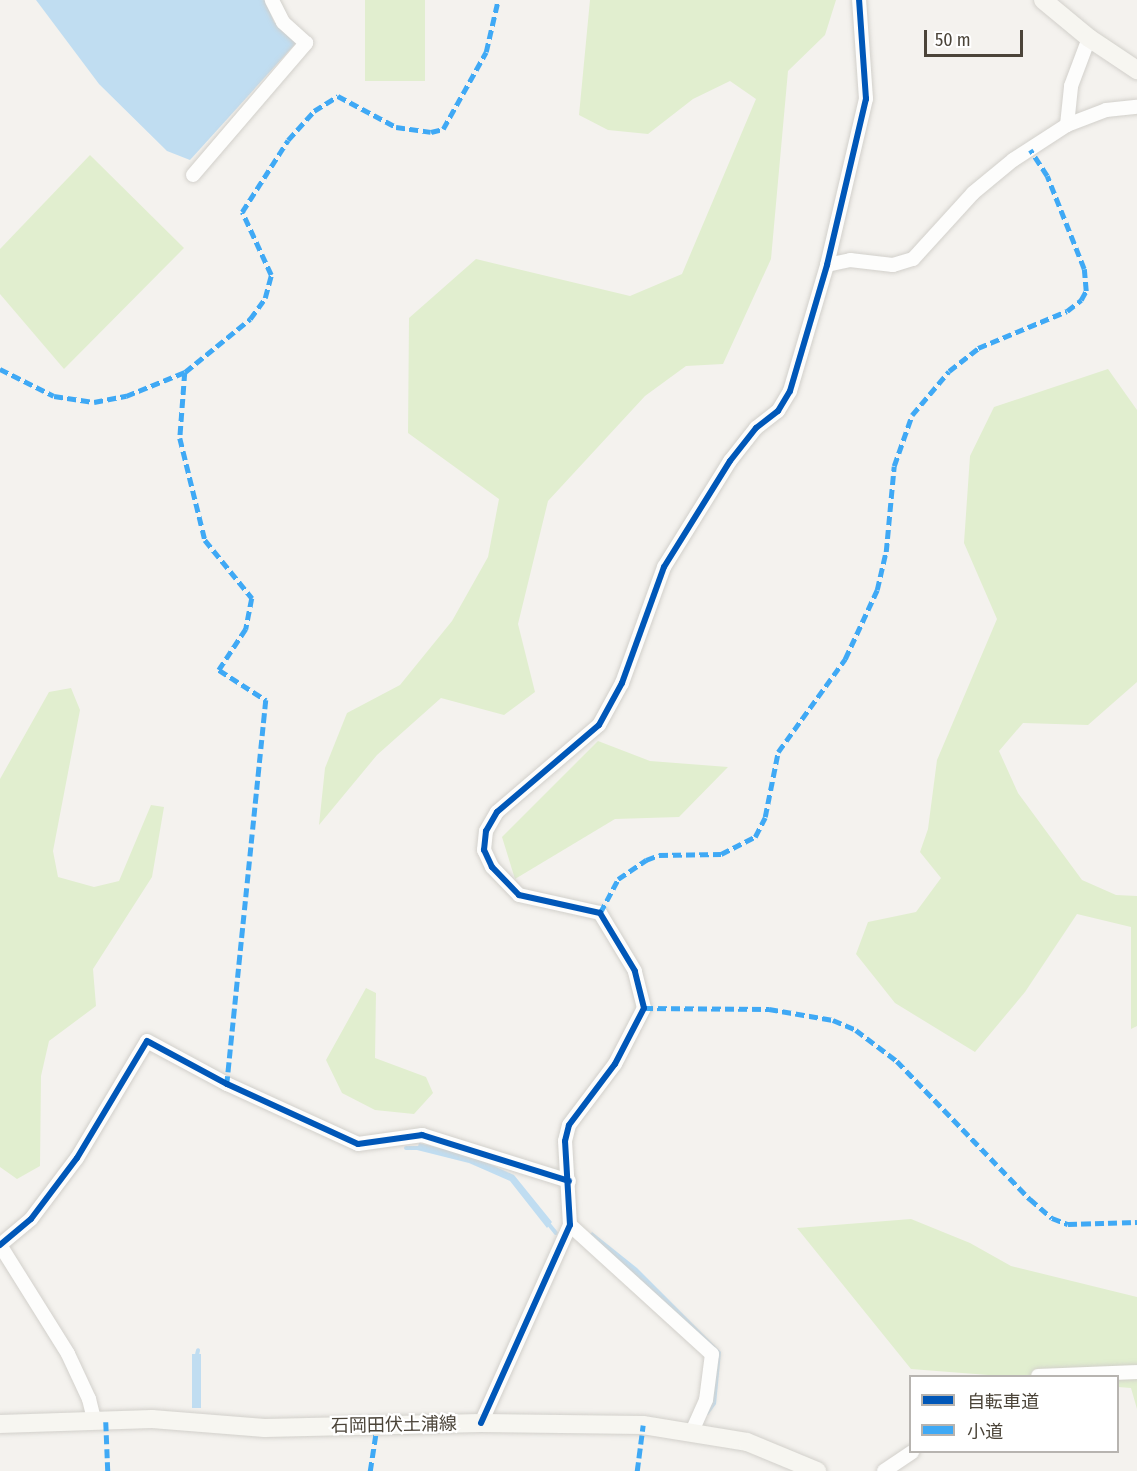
<!DOCTYPE html>
<meta charset="utf-8">
<style>
body{margin:0}
#map{position:relative;width:1137px;height:1471px;overflow:hidden;background:#f4f2ee;font-family:"Fira Sans Condensed","Noto Sans JP",sans-serif}
div>[style]{position:absolute}
[style*='--x']{left:calc(var(--x)*1px);top:calc(var(--y)*1px);width:calc(var(--w)*1px);rotate:calc(var(--a)*1deg)}
.green>*{inset:0;background:#e1eecf;transform-origin:0 0}
.water>*{inset:0;background:#c0ddf1;transform-origin:0 0}
.stream>*{height:4px;margin:-2px;padding:0 2px;transform-origin:2px;border-radius:2px;background:#c0ddf1}
.roads{filter:drop-shadow(0 0 2px #d2d0cb) drop-shadow(0 0 2px #d2d0cb)}
.street>*{height:14px;margin:-7px;padding:0 7px;transform-origin:7px;border-radius:7px;background:#fdfdfc}
.secondary>*{height:18px;margin:-9px;padding:0 9px;transform-origin:9px;border-radius:9px;background:#f7f6f1}
.quiet>*{height:4.5px;margin-top:-2.25px;transform-origin:0;background:repeating-linear-gradient(90deg,#3fa9f5 0 9px,transparent 0 13.5px)}
.cycleway>*{height:6px;margin:-3px;padding:0 3px;transform-origin:3px;border-radius:3px;background:#0057b8}
span{translate:-50% -50%;white-space:nowrap;text-align:center;line-height:1.15;-webkit-text-stroke:4.5px #fff;paint-order:stroke}
.street-label{font-size:18px;color:#4b4439}
.legend{position:absolute;left:909px;top:1375px;width:210px;height:78px;box-sizing:border-box;background:#fff;border:2px solid #b7b4b0;margin:0;padding:8px 10px;list-style:none;font-size:18px;color:#4b4439}
.legend li{display:flex;align-items:center;gap:12px;height:30px}
.legend b{width:30px;border:2px solid #b7b4b0}
.scale{position:absolute;left:924px;top:30px;width:99px;height:27px;box-sizing:border-box;border:3px solid #4b4439;border-top:0;padding-left:8px;font-size:18px;line-height:21px;white-space:nowrap;color:#4b4439;-webkit-text-stroke:4px #fff;paint-order:stroke}
</style>
<div id="map">
<div class="green">
<i style="left:365px;top:0;width:60px;height:81px"></i>
<i style="clip-path:polygon(590px 0,836px 0,825px 35px,788px 71px,771px 259px,723px 364px,686px 366px,645px 396px,548px 501px,518px 624px,535px 692px,504px 715px,441px 698px,377px 755px,319px 825px,325px 768px,347px 713px,400px 685px,452px 621px,488px 557px,499px 499px,408px 433px,409px 318px,476px 259px,630px 296px,682px 274px,756px 99px,730px 81px,693px 99px,648px 134px,608px 130px,579px 115px)"></i>
<i style="clip-path:polygon(90px 155px,184px 248px,64px 369px,0 294px,0 249px)"></i>
<i style="clip-path:polygon(1108px 369px,1137px 410px,1137px 682px,1088px 725px,1023px 723px,999px 751px,1018px 793px,1082px 880px,1116px 895px,1137px 896px,1137px 1026px,1131px 1029px,1131px 927px,1077px 914px,1025px 992px,975px 1052px,895px 1003px,856px 954px,868px 922px,916px 912px,941px 878px,920px 852px,928px 829px,937px 760px,997px 619px,964px 543px,970px 456px,994px 407px)"></i>
<i style="clip-path:polygon(71px 688px,80px 710px,53px 851px,58px 877px,94px 887px,119px 881px,151px 805px,164px 807px,152px 877px,93px 969px,96px 1006px,49px 1041px,41px 1076px,40px 1166px,17px 1179px,0 1167px,0 779px,49px 692px)"></i>
<i style="clip-path:polygon(598px 741px,650px 761px,728px 767px,679px 817px,615px 819px,515px 879px,502px 837px)"></i>
<i style="clip-path:polygon(366px 988px,376px 993px,375px 1058px,426px 1077px,433px 1093px,414px 1114px,375px 1110px,342px 1093px,326px 1060px)"></i>
<i style="clip-path:polygon(911px 1219px,970px 1243px,1011px 1266px,1137px 1297px,1137px 1409px,1131px 1388px,1118px 1387px,1118px 1376px,1001px 1376px,911px 1369px,797px 1228px)"></i>
</div>
<div class="water">
<i style="clip-path:polygon(36px 0,265px 0,274px 22px,296px 43px,190px 160px,167px 151px,99px 84px)"></i>
<i style="clip-path:polygon(419px 1143px,472px 1156px,514px 1175px,552px 1222px,547px 1228px,510px 1181px,469px 1163px,417px 1150px)"></i>
<i style="clip-path:polygon(592px 1232px,637px 1268px,721px 1352px,716px 1404px,708px 1415px,703px 1412px,715px 1353px,588px 1237px)"></i>
<i style="left:192px;top:1354px;width:9px;height:54px"></i>
</div>
<div class="stream">
<i style="--x:406;--y:1148;--w:16;--a:0"></i>
<i style="--x:547;--y:1222;--w:14;--a:51"></i>
<i style="--x:196;--y:1359;--w:9;--a:-77"></i>
</div>
<div class="roads">
<div class="street">
<i style="--x:1067;--y:125;--w:39;--a:-84"></i>
<i style="--x:1071;--y:86;--w:51;--a:-69.4"></i>
<i style="--x:193;--y:175;--w:174;--a:-49.4"></i>
<i style="--x:306;--y:43;--w:31;--a:-138"></i>
<i style="--x:283;--y:22;--w:25;--a:-117"></i>
<i style="--x:827;--y:265;--w:24;--a:-12"></i>
<i style="--x:850;--y:260;--w:43;--a:6.6"></i>
<i style="--x:893;--y:265;--w:21;--a:-17"></i>
<i style="--x:913;--y:259;--w:89;--a:-47.7"></i>
<i style="--x:973;--y:193;--w:52;--a:-39.5"></i>
<i style="--x:1013;--y:160;--w:64;--a:-32.9"></i>
<i style="--x:1067;--y:125;--w:42;--a:-21"></i>
<i style="--x:1106;--y:110;--w:31;--a:-6"></i>
<i style="--x:570;--y:1225;--w:192;--a:42.3"></i>
<i style="--x:712;--y:1354;--w:46;--a:97.4"></i>
<i style="--x:706;--y:1400;--w:35;--a:114"></i>
<i style="--x:0;--y:1245;--w:40;--a:-40"></i>
<i style="--x:31;--y:1219;--w:76;--a:-53"></i>
<i style="--x:77;--y:1158;--w:136;--a:-59.1"></i>
<i style="--x:147;--y:1041;--w:91;--a:28.3"></i>
<i style="--x:227;--y:1084;--w:144;--a:24.6"></i>
<i style="--x:358;--y:1144;--w:65;--a:-8"></i>
<i style="--x:422;--y:1135;--w:154;--a:17.4"></i>
<i style="--x:0;--y:1245;--w:128;--a:58"></i>
<i style="--x:68;--y:1354;--w:50;--a:65"></i>
<i style="--x:89;--y:1399;--w:21;--a:76"></i>
<i style="--x:1038;--y:1376;--w:99;--a:-2.3"></i>
<i style="--x:481;--y:1423;--w:217;--a:-65.8"></i>
<i style="--x:570;--y:1225;--w:84;--a:-93.4"></i>
<i style="--x:565;--y:1141;--w:16;--a:-76"></i>
<i style="--x:569;--y:1125;--w:76;--a:-53"></i>
<i style="--x:615;--y:1064;--w:63;--a:-62.6"></i>
<i style="--x:644;--y:1008;--w:38;--a:-104"></i>
<i style="--x:635;--y:971;--w:68;--a:-121.1"></i>
<i style="--x:600;--y:913;--w:83;--a:-167.5"></i>
<i style="--x:519;--y:895;--w:39;--a:-134"></i>
<i style="--x:492;--y:867;--w:19;--a:-115"></i>
<i style="--x:484;--y:850;--w:19;--a:-84"></i>
<i style="--x:486;--y:831;--w:22;--a:-60"></i>
<i style="--x:497;--y:812;--w:134;--a:-40.5"></i>
<i style="--x:599;--y:725;--w:48;--a:-61.3"></i>
<i style="--x:622;--y:683;--w:123;--a:-70.1"></i>
<i style="--x:664;--y:567;--w:125;--a:-58.1"></i>
<i style="--x:730;--y:461;--w:42;--a:-51.8"></i>
<i style="--x:756;--y:428;--w:28;--a:-38"></i>
<i style="--x:778;--y:411;--w:23;--a:-59"></i>
<i style="--x:790;--y:391;--w:131;--a:-73.6"></i>
<i style="--x:827;--y:265;--w:171;--a:-76.8"></i>
<i style="--x:866;--y:99;--w:99;--a:-94"></i>
<i style="--x:884;--y:1471;--w:34;--a:-34"></i>
</div>
<div class="secondary">
<i style="--x:1043;--y:0;--w:60;--a:39.6"></i>
<i style="--x:1089;--y:38;--w:58;--a:33.7"></i>
<i style="--x:0;--y:1424;--w:152;--a:-1.9"></i>
<i style="--x:152;--y:1419;--w:113;--a:4.6"></i>
<i style="--x:265;--y:1428;--w:216;--a:-1.3"></i>
<i style="--x:481;--y:1423;--w:162;--a:0.7"></i>
<i style="--x:643;--y:1425;--w:105;--a:9.3"></i>
<i style="--x:747;--y:1442;--w:76;--a:22.5"></i>
</div>
</div>
<div class="quiet">
<i style="--x:0;--y:369;--w:60;--a:26.6"></i>
<i style="--x:54;--y:396;--w:40;--a:8.5"></i>
<i style="--x:94;--y:402;--w:33;--a:-11"></i>
<i style="--x:126;--y:396;--w:64;--a:-22.1"></i>
<i style="--x:185;--y:372;--w:84;--a:-39.2"></i>
<i style="--x:250;--y:319;--w:26;--a:-54"></i>
<i style="--x:265;--y:298;--w:24;--a:-75"></i>
<i style="--x:271;--y:275;--w:69;--a:-114.7"></i>
<i style="--x:242;--y:212;--w:85;--a:-57.4"></i>
<i style="--x:288;--y:140;--w:39;--a:-48"></i>
<i style="--x:314;--y:111;--w:28;--a:-32"></i>
<i style="--x:338;--y:96;--w:66;--a:28.1"></i>
<i style="--x:396;--y:127;--w:35;--a:8"></i>
<i style="--x:431;--y:132;--w:12;--a:-14"></i>
<i style="--x:443;--y:129;--w:88;--a:-60.8"></i>
<i style="--x:486;--y:52;--w:53;--a:-77"></i>
<i style="--x:185;--y:372;--w:66;--a:94.3"></i>
<i style="--x:180;--y:438;--w:105;--a:76.2"></i>
<i style="--x:205;--y:540;--w:75;--a:51"></i>
<i style="--x:252;--y:598;--w:32;--a:101"></i>
<i style="--x:246;--y:629;--w:49;--a:123.4"></i>
<i style="--x:219;--y:670;--w:56;--a:32.6"></i>
<i style="--x:266;--y:700;--w:386;--a:95.8"></i>
<i style="--x:600;--y:913;--w:38;--a:-62"></i>
<i style="--x:618;--y:879;--w:34;--a:-34"></i>
<i style="--x:646;--y:860;--w:14;--a:-21"></i>
<i style="--x:659;--y:855;--w:62;--a:-0.9"></i>
<i style="--x:721;--y:854;--w:38;--a:-27"></i>
<i style="--x:755;--y:837;--w:22;--a:-63"></i>
<i style="--x:765;--y:817;--w:66;--a:-78.7"></i>
<i style="--x:778;--y:752;--w:115;--a:-54.2"></i>
<i style="--x:845;--y:659;--w:76;--a:-65.1"></i>
<i style="--x:877;--y:590;--w:39;--a:-77"></i>
<i style="--x:886;--y:552;--w:86;--a:-84.7"></i>
<i style="--x:894;--y:466;--w:54;--a:-70.6"></i>
<i style="--x:912;--y:415;--w:57;--a:-49.9"></i>
<i style="--x:949;--y:371;--w:37;--a:-38"></i>
<i style="--x:978;--y:348;--w:96;--a:-22.6"></i>
<i style="--x:1067;--y:311;--w:18;--a:-38"></i>
<i style="--x:1081;--y:300;--w:10;--a:-61"></i>
<i style="--x:1086;--y:291;--w:22;--a:-95"></i>
<i style="--x:1084;--y:269;--w:100;--a:-111.7"></i>
<i style="--x:1047;--y:176;--w:31;--a:-123"></i>
<i style="--x:644;--y:1008;--w:125;--a:0.5"></i>
<i style="--x:769;--y:1009;--w:65;--a:9.8"></i>
<i style="--x:833;--y:1020;--w:25;--a:23"></i>
<i style="--x:856;--y:1030;--w:51;--a:37.1"></i>
<i style="--x:897;--y:1061;--w:192;--a:46.1"></i>
<i style="--x:1030;--y:1199;--w:29;--a:41"></i>
<i style="--x:1052;--y:1218;--w:17;--a:21"></i>
<i style="--x:1068;--y:1224;--w:69;--a:-1.7"></i>
<i style="--x:106;--y:1422;--w:49;--a:87.7"></i>
<i style="--x:370;--y:1471;--w:47;--a:-81.3"></i>
<i style="--x:637;--y:1471;--w:46;--a:-82.6"></i>
</div>
<div class="cycleway">
<i style="--x:0;--y:1245;--w:40;--a:-40"></i>
<i style="--x:31;--y:1219;--w:76;--a:-53"></i>
<i style="--x:77;--y:1158;--w:136;--a:-59.1"></i>
<i style="--x:147;--y:1041;--w:91;--a:28.3"></i>
<i style="--x:227;--y:1084;--w:144;--a:24.6"></i>
<i style="--x:358;--y:1144;--w:65;--a:-8"></i>
<i style="--x:422;--y:1135;--w:154;--a:17.4"></i>
<i style="--x:481;--y:1423;--w:217;--a:-65.8"></i>
<i style="--x:570;--y:1225;--w:84;--a:-93.4"></i>
<i style="--x:565;--y:1141;--w:16;--a:-76"></i>
<i style="--x:569;--y:1125;--w:76;--a:-53"></i>
<i style="--x:615;--y:1064;--w:63;--a:-62.6"></i>
<i style="--x:644;--y:1008;--w:38;--a:-104"></i>
<i style="--x:635;--y:971;--w:68;--a:-121.1"></i>
<i style="--x:600;--y:913;--w:83;--a:-167.5"></i>
<i style="--x:519;--y:895;--w:39;--a:-134"></i>
<i style="--x:492;--y:867;--w:19;--a:-115"></i>
<i style="--x:484;--y:850;--w:19;--a:-84"></i>
<i style="--x:486;--y:831;--w:22;--a:-60"></i>
<i style="--x:497;--y:812;--w:134;--a:-40.5"></i>
<i style="--x:599;--y:725;--w:48;--a:-61.3"></i>
<i style="--x:622;--y:683;--w:123;--a:-70.1"></i>
<i style="--x:664;--y:567;--w:125;--a:-58.1"></i>
<i style="--x:730;--y:461;--w:42;--a:-51.8"></i>
<i style="--x:756;--y:428;--w:28;--a:-38"></i>
<i style="--x:778;--y:411;--w:23;--a:-59"></i>
<i style="--x:790;--y:391;--w:131;--a:-73.6"></i>
<i style="--x:827;--y:265;--w:171;--a:-76.8"></i>
<i style="--x:866;--y:99;--w:99;--a:-94"></i>
</div>
<div class="street-label">
<span style="left:394px;top:1425px;rotate:-1deg">石岡田伏土浦線</span>
</div>
<ul class="legend">
<li><b style="height:8px;background:#0057b8"></b>自転車道</li>
<li><b style="height:8px;background:#3fa9f5"></b>小道</li>
</ul>
<div class="scale">50 m</div>
</div>
